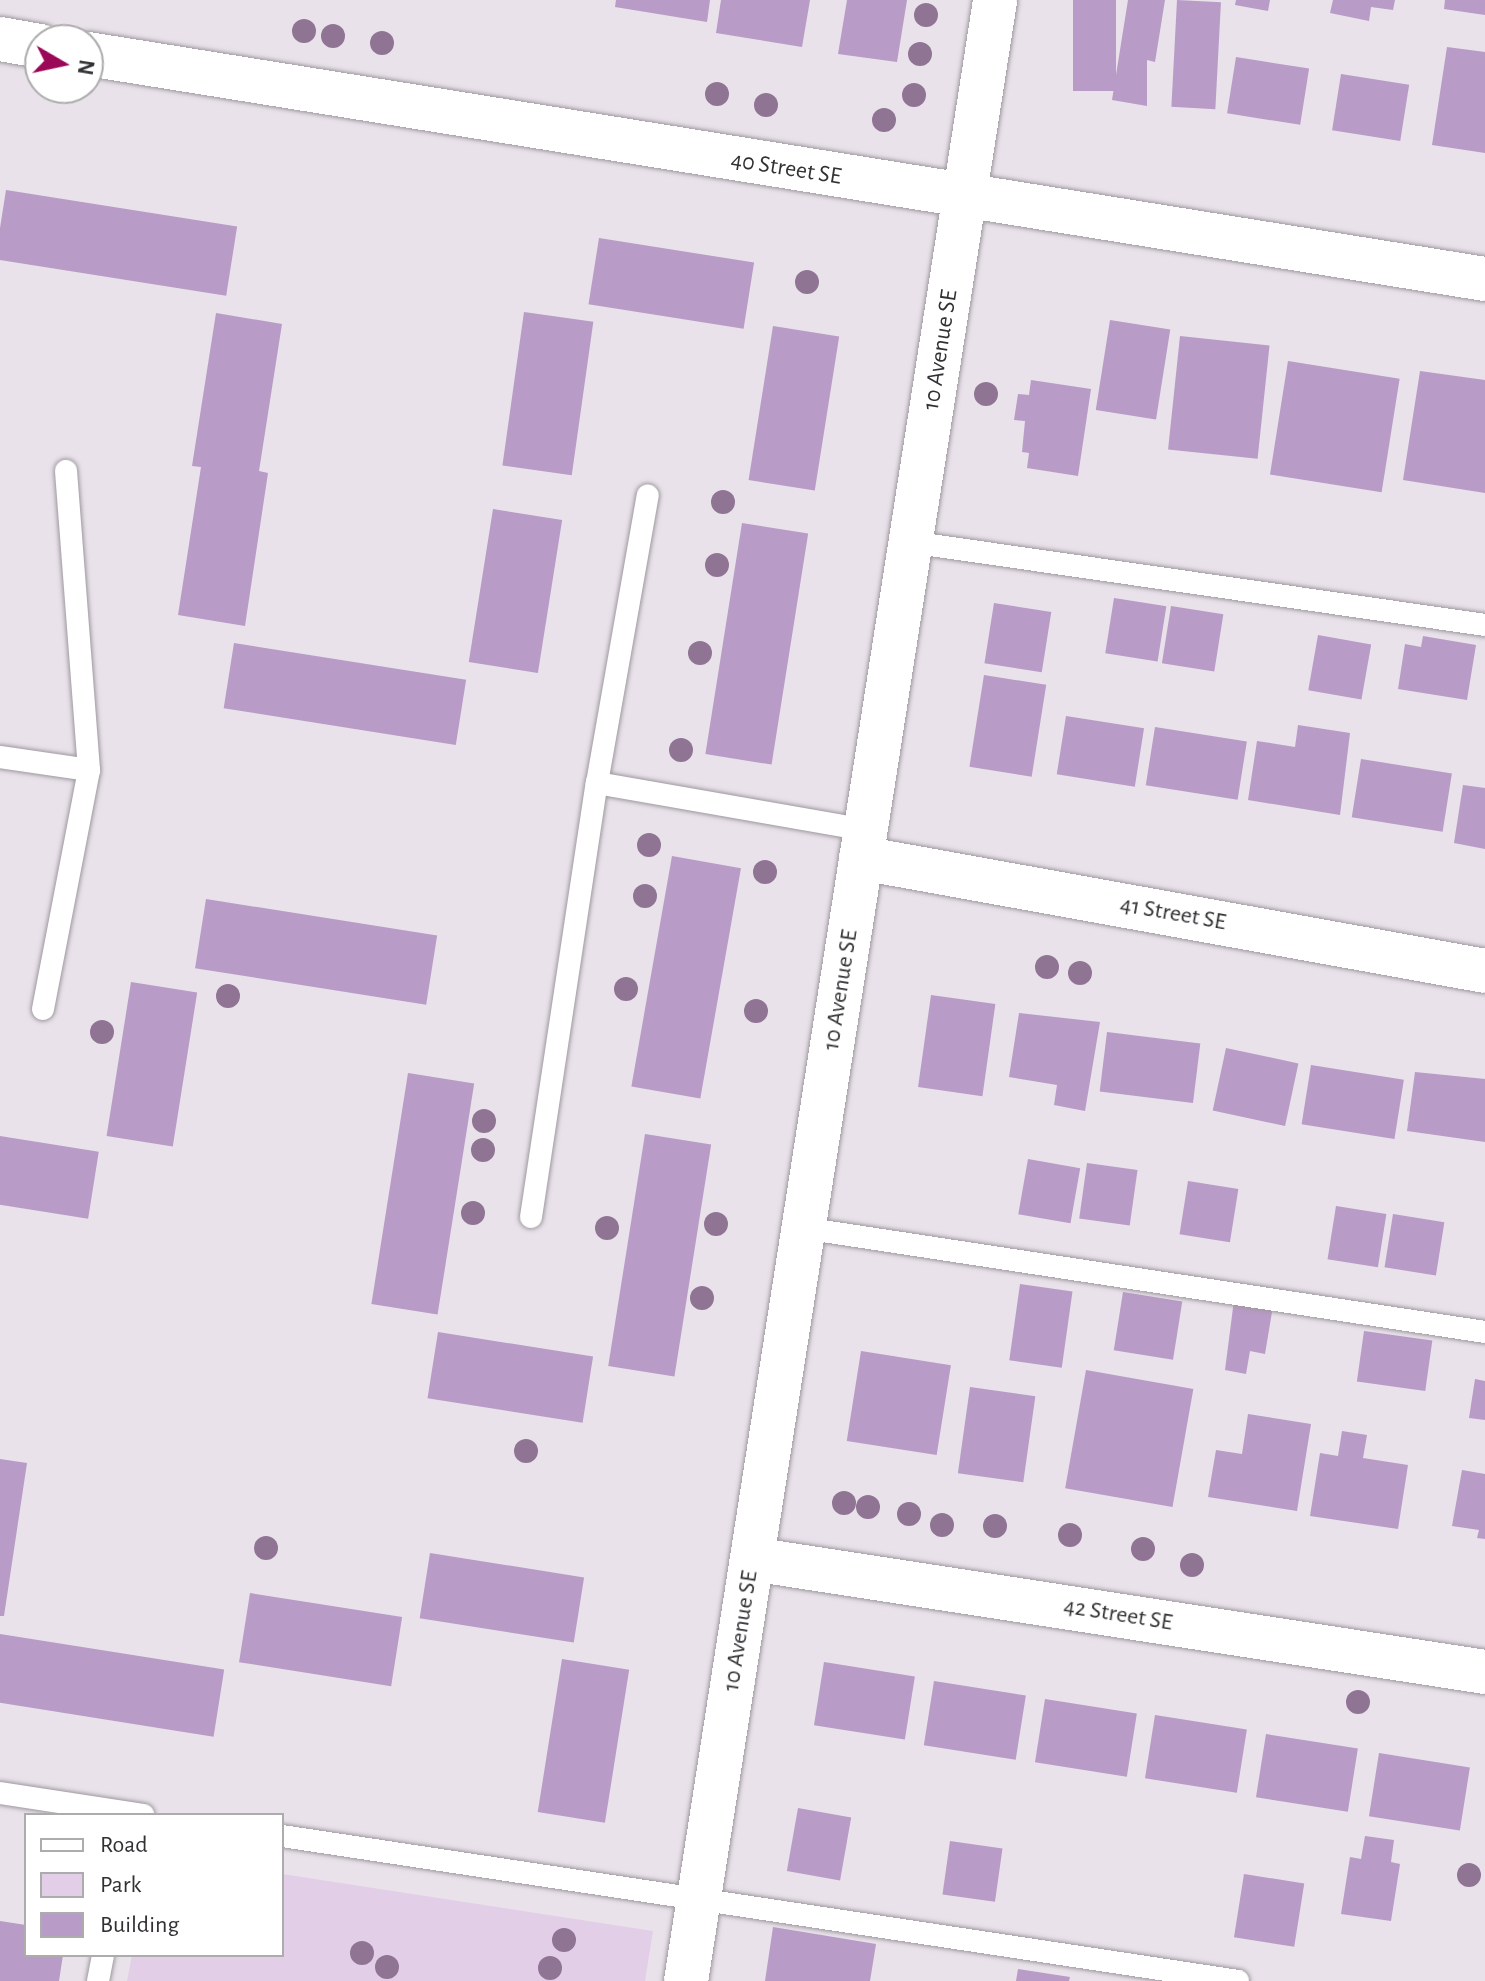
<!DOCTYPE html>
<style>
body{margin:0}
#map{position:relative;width:1485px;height:1981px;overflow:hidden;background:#e9e2ea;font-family:"Alegreya Sans",sans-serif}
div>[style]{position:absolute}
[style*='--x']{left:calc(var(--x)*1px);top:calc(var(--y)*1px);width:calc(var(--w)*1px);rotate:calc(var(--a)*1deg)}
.green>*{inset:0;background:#e3cee7}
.building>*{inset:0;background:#b89bc6;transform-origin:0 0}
.roads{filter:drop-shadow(0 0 2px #9e989f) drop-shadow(0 0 2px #9e989f)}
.service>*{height:22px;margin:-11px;padding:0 11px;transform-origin:11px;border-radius:11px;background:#fff}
.minor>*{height:44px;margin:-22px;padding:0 22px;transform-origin:22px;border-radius:22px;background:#fff}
.trees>*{width:24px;height:24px;margin:-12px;border-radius:50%;background:#8f7494}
span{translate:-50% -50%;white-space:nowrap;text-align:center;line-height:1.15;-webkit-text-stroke:7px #fff;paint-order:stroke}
.street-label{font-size:24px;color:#323033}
.legend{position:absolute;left:24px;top:1813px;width:260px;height:144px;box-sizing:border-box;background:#fff;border:2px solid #adacad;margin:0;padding:10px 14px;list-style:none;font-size:24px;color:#323033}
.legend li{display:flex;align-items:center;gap:16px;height:40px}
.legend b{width:40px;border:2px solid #adacad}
.north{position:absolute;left:24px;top:24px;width:80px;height:80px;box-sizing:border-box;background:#fff;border:2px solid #adacad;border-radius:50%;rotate:99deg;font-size:22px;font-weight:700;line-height:32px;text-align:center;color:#323033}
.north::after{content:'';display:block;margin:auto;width:28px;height:36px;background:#9b0858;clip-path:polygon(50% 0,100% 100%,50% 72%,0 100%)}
</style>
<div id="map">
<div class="green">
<i style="clip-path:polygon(282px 1874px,653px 1931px,645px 1981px,127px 1981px,132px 1955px,282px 1955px)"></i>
</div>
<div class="building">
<i style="clip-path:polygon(616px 0,710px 0,707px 22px,615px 7px)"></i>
<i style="clip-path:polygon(721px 0,810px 0,802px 47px,716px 33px)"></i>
<i style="clip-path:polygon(847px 0,907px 0,897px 62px,838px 54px)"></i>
<i style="left:1073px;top:0;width:43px;height:91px"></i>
<i style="clip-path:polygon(1128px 0,1165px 0,1155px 62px,1147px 60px,1147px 106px,1112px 100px)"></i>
<i style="left:1177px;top:0;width:44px;height:107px;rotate:3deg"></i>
<i style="clip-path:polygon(1236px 0,1270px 0,1268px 11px,1235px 5px)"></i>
<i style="clip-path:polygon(1333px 0,1395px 0,1393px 10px,1371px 7px,1369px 21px,1330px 13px)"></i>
<i style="clip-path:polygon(1445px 0,1485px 0,1485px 15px,1444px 9px)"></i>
<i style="clip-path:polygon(1447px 47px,1485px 52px,1485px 153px,1432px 145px)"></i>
<i style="left:1236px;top:57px;width:74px;height:57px;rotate:9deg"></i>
<i style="left:1341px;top:74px;width:69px;height:57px;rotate:9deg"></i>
<i style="left:6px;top:190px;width:234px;height:70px;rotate:9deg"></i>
<i style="left:599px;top:238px;width:157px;height:67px;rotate:9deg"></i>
<i style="left:524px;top:312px;width:70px;height:155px;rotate:8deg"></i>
<i style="clip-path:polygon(216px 313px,282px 324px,259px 471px,268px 473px,245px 626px,178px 615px,201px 467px,192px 466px)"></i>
<i style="left:1110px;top:320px;width:61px;height:91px;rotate:9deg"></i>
<i style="left:773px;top:326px;width:67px;height:156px;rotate:9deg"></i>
<i style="left:1180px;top:336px;width:90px;height:114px;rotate:6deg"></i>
<i style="left:1288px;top:361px;width:113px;height:115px;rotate:9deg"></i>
<i style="clip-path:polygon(1420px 371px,1485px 380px,1485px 493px,1403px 480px)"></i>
<i style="clip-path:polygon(1031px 380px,1091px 389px,1078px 476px,1027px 468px,1029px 453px,1022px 452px,1025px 421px,1014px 420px,1018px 394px,1029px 395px)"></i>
<i style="left:493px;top:509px;width:70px;height:155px;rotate:9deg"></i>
<i style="left:742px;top:523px;width:67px;height:234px;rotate:9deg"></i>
<i style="left:1114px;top:598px;width:53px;height:56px;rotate:9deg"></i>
<i style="left:994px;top:603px;width:58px;height:61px;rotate:9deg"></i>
<i style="left:1171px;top:606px;width:53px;height:58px;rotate:9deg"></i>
<i style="left:1318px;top:635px;width:54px;height:56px;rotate:10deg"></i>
<i style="clip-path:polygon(1423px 636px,1476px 645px,1467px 700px,1398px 689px,1405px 644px,1421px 647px)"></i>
<i style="left:234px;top:643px;width:235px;height:66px;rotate:9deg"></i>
<i style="left:984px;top:675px;width:63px;height:93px;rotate:9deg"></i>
<i style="left:1066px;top:716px;width:79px;height:59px;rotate:9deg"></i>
<i style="clip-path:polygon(1298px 725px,1350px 733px,1340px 815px,1248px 800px,1257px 741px,1295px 747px)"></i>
<i style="left:1155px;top:727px;width:93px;height:59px;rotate:9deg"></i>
<i style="left:1361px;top:759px;width:92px;height:59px;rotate:9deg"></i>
<i style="clip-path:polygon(1463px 785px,1485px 788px,1485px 849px,1454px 843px)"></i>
<i style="left:672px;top:856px;width:70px;height:234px;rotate:10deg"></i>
<i style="left:206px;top:899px;width:234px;height:70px;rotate:9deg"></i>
<i style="left:131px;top:982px;width:67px;height:156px;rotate:9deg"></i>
<i style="left:931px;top:995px;width:65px;height:93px;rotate:8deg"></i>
<i style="clip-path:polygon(1019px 1013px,1100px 1022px,1085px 1111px,1054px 1105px,1057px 1085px,1009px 1077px)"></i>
<i style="left:1107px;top:1032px;width:94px;height:60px;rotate:7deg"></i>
<i style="left:1226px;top:1048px;width:74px;height:64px;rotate:12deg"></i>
<i style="left:1311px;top:1065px;width:94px;height:60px;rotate:9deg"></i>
<i style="clip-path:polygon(1415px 1072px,1485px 1079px,1485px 1142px,1407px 1131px)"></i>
<i style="left:408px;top:1073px;width:67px;height:234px;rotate:9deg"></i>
<i style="left:645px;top:1134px;width:67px;height:235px;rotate:9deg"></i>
<i style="left:0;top:1136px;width:100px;height:68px;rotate:9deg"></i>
<i style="left:1028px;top:1159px;width:53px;height:56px;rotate:10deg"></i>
<i style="left:1087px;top:1163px;width:51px;height:56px;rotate:8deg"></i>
<i style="left:1188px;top:1181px;width:51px;height:54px;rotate:9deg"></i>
<i style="left:1336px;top:1206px;width:51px;height:54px;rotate:9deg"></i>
<i style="left:1393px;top:1214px;width:52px;height:54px;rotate:9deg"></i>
<i style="left:1020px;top:1284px;width:53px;height:77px;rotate:8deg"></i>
<i style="left:1123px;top:1292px;width:60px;height:59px;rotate:9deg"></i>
<i style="clip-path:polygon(1234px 1300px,1273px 1306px,1265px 1354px,1250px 1351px,1246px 1374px,1225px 1370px)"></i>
<i style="left:1364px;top:1331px;width:69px;height:51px;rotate:8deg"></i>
<i style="left:438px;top:1332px;width:157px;height:67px;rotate:9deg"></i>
<i style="left:861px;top:1351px;width:91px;height:91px;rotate:9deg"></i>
<i style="left:1086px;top:1370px;width:109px;height:120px;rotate:10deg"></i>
<i style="clip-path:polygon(1475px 1379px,1485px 1381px,1485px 1420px,1469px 1418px)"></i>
<i style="left:970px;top:1387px;width:66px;height:87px;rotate:8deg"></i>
<i style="clip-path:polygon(1248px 1414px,1311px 1424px,1297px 1511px,1208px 1497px,1216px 1450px,1242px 1454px)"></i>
<i style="clip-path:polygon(1342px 1431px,1367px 1435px,1363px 1458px,1408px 1465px,1398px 1529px,1310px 1516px,1320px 1453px,1338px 1456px)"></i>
<i style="clip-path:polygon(0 1459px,27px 1463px,4px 1616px,0 1616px)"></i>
<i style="clip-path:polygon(1462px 1470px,1485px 1474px,1485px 1539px,1477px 1538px,1479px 1530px,1452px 1526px)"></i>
<i style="left:430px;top:1553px;width:156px;height:66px;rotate:9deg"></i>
<i style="left:250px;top:1593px;width:154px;height:70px;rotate:9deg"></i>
<i style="left:0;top:1634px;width:227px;height:68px;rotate:9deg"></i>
<i style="left:562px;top:1659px;width:68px;height:155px;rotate:9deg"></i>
<i style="left:824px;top:1662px;width:92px;height:64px;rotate:9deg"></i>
<i style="left:934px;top:1681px;width:93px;height:65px;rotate:9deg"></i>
<i style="left:1045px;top:1699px;width:93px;height:64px;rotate:9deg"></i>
<i style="left:1155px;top:1715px;width:93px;height:64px;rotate:9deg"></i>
<i style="left:1266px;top:1734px;width:93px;height:64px;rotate:9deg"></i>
<i style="left:1379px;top:1753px;width:92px;height:64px;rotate:9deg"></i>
<i style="left:798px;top:1808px;width:54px;height:64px;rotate:10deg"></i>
<i style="clip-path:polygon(1365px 1836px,1394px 1840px,1391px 1862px,1400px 1864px,1391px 1921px,1341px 1914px,1350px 1857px,1361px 1859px)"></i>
<i style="left:950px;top:1841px;width:53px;height:54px;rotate:8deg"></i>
<i style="left:1244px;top:1874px;width:61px;height:64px;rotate:9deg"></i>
<i style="clip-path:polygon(0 1921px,26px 1925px,26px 1955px,63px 1955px,59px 1981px,0 1981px)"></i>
<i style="clip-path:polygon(773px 1927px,876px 1944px,870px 1981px,765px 1981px)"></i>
<i style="clip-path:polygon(1018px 1969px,1070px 1977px,1069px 1981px,1016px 1981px)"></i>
</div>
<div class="roads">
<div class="service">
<i style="--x:910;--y:542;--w:581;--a:8.21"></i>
<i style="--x:0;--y:757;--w:90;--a:8.3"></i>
<i style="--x:597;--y:783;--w:292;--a:-80"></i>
<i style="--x:43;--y:1009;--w:243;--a:-79.1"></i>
<i style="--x:89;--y:770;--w:300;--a:-94.4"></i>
<i style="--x:531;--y:1217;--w:439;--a:-81.4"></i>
<i style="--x:597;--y:783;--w:273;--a:9.9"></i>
<i style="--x:803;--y:1228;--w:690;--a:8.67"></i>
<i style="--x:0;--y:1793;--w:145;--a:8.7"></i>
<i style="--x:282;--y:1836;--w:967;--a:8.62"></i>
<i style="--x:98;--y:1981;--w:26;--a:-79"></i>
</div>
<div class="minor">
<i style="--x:0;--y:39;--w:41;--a:9.9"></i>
<i style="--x:88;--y:54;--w:1415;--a:9.15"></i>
<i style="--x:861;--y:858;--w:634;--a:10.26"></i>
<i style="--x:752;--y:1559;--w:742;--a:8.76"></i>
<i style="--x:686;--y:1981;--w:2005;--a:-81.13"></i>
</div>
</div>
<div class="trees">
<i style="left:926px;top:15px"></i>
<i style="left:304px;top:31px"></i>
<i style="left:333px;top:36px"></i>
<i style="left:382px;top:43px"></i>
<i style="left:920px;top:54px"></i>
<i style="left:717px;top:94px"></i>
<i style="left:914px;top:95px"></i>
<i style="left:766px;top:105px"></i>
<i style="left:884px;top:120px"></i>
<i style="left:807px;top:282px"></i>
<i style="left:986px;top:394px"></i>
<i style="left:723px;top:502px"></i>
<i style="left:717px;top:565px"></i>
<i style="left:700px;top:653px"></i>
<i style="left:681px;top:750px"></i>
<i style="left:649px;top:845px"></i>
<i style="left:765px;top:872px"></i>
<i style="left:645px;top:896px"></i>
<i style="left:1047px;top:967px"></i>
<i style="left:1080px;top:973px"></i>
<i style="left:626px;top:989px"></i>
<i style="left:228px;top:996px"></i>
<i style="left:756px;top:1011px"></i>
<i style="left:102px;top:1032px"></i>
<i style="left:484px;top:1121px"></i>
<i style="left:483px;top:1150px"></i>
<i style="left:473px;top:1213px"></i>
<i style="left:716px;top:1224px"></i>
<i style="left:607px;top:1228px"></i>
<i style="left:702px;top:1298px"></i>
<i style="left:526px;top:1451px"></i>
<i style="left:844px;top:1503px"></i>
<i style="left:868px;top:1507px"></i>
<i style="left:909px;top:1514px"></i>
<i style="left:942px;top:1525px"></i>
<i style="left:995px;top:1526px"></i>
<i style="left:1070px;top:1535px"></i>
<i style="left:266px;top:1548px"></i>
<i style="left:1143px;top:1549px"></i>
<i style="left:1192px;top:1565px"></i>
<i style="left:1358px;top:1702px"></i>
<i style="left:1469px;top:1875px"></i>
<i style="left:564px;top:1940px"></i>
<i style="left:362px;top:1953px"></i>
<i style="left:387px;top:1967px"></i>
<i style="left:550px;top:1968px"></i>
</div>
<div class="street-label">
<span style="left:786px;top:169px;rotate:9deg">40 Street SE</span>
<span style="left:941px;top:350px;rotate:-81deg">10 Avenue SE</span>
<span style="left:1173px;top:914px;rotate:10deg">41 Street SE</span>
<span style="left:841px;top:990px;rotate:-81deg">10 Avenue SE</span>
<span style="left:1118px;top:1615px;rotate:9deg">42 Street SE</span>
<span style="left:741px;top:1631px;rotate:-81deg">10 Avenue SE</span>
</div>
<ul class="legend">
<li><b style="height:10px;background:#fff"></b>Road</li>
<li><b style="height:22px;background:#e3cee7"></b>Park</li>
<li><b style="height:22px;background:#b89bc6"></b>Building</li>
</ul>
<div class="north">N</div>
</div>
